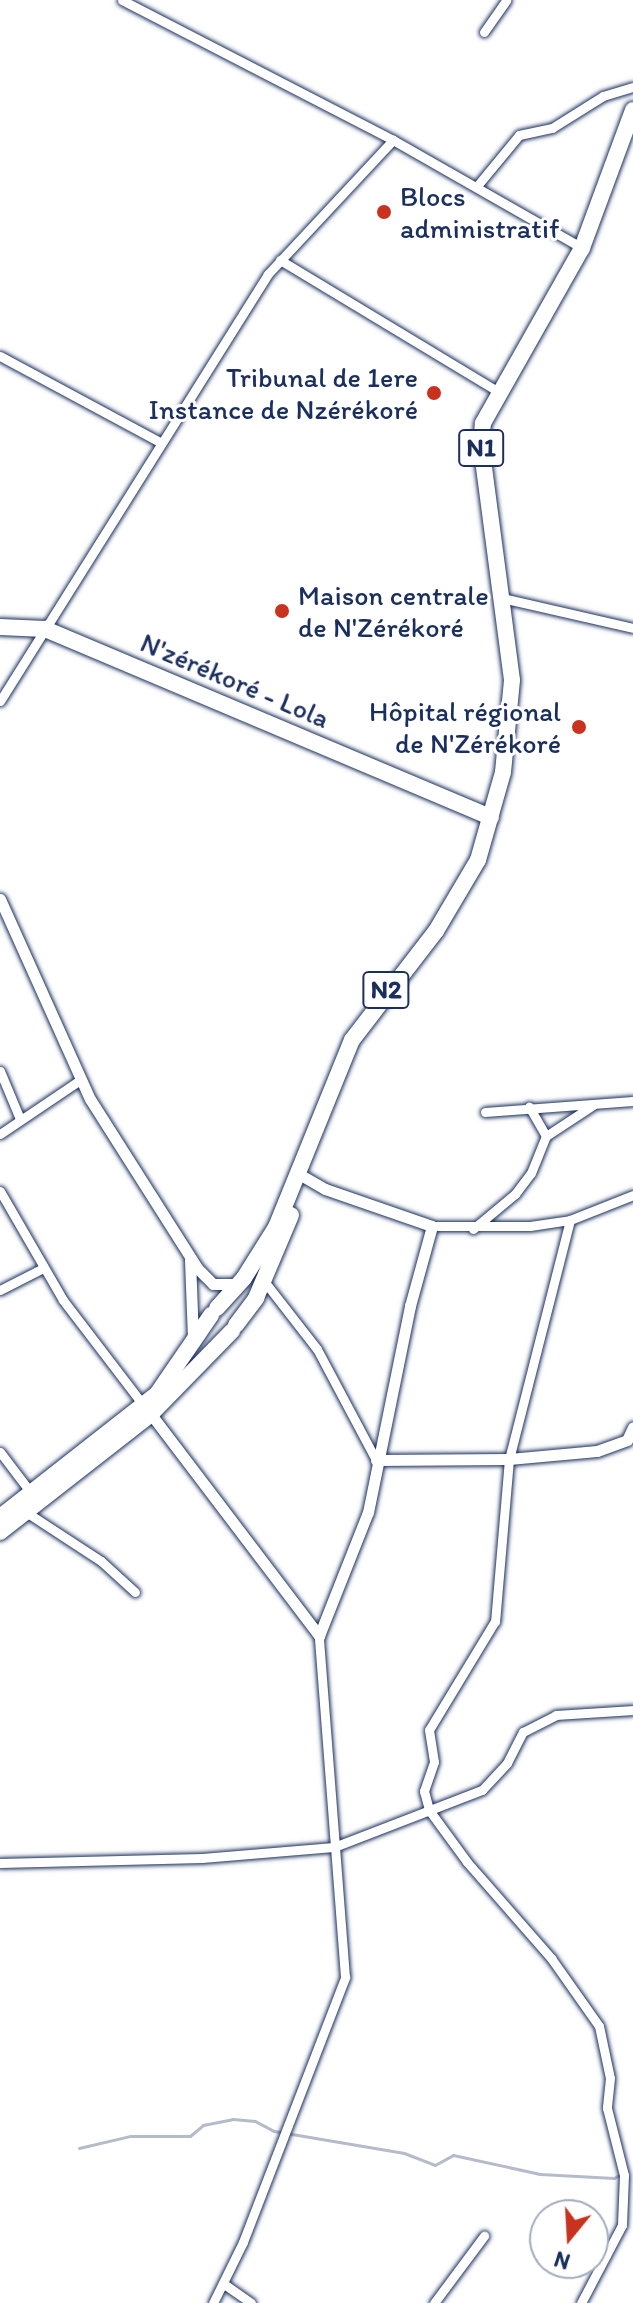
<!DOCTYPE html>
<meta charset="utf-8">
<style>
body{margin:0}
#map{position:relative;width:633px;height:2303px;overflow:hidden;background:#fff;font-family:Itim,sans-serif}
div>[style]{position:absolute}
[style*='--x']{left:calc(var(--x)*1px);top:calc(var(--y)*1px);width:calc(var(--w)*1px);rotate:calc(var(--a)*1deg)}
.stream>*{height:3px;margin:-1.5px;padding:0 1.5px;transform-origin:1.5px;border-radius:1.5px;background:#b5bbca}
.roads{filter:drop-shadow(0 0 2px #1b2f5e) drop-shadow(0 0 2px #1b2f5e)}
.minor>*{height:9px;margin:-4.5px;padding:0 4.5px;transform-origin:4.5px;border-radius:4.5px;background:#fff}
.tertiary>*{height:11px;margin:-5.5px;padding:0 5.5px;transform-origin:5.5px;border-radius:5.5px;background:#fff}
.trunk>*{height:16px;margin:-8px;padding:0 8px;transform-origin:8px;border-radius:8px;background:#fff}
.dots>*{width:22px;height:22px;translate:-50% -50%;box-sizing:border-box;border:4px solid #fff;border-radius:50%}
span{translate:-50% -50%;white-space:nowrap;text-align:center;line-height:1.15;-webkit-text-stroke:6px #fff;paint-order:stroke}
.shield-label span{padding:2px 6px;background:#fff;border:2px solid;border-radius:6px;-webkit-text-stroke-width:0}
.shield-label{font-size:26px;color:#1b2f5e;font-weight:700}
.poi-label{font-size:28px;color:#1b2f5e}
.left{translate:0 -50%;text-align:left}
.right{translate:-100% -50%;text-align:right}
.street-label{font-size:28px;color:#1b2f5e}
.north{position:absolute;left:529px;top:2199px;width:80px;height:80px;box-sizing:border-box;background:#fff;border:2px solid #a4acbf;border-radius:50%;rotate:198deg;font-size:22px;font-weight:700;line-height:32px;text-align:center;color:#1b2f5e}
.north::after{content:'';display:block;margin:auto;width:28px;height:36px;background:#c8321e;clip-path:polygon(50% 0,100% 100%,50% 72%,0 100%)}
</style>
<div id="map">
<div class="stream">
<i style="--x:79;--y:2148;--w:52;--a:-13.2"></i>
<i style="--x:130;--y:2136;--w:60;--a:0"></i>
<i style="--x:190;--y:2136;--w:17;--a:-40"></i>
<i style="--x:203;--y:2125;--w:31;--a:-11"></i>
<i style="--x:233;--y:2119;--w:22;--a:5"></i>
<i style="--x:255;--y:2121;--w:21;--a:28"></i>
<i style="--x:274;--y:2131;--w:132;--a:9.6"></i>
<i style="--x:404;--y:2153;--w:33;--a:21"></i>
<i style="--x:435;--y:2165;--w:21;--a:-29"></i>
<i style="--x:453;--y:2155;--w:89;--a:12.3"></i>
<i style="--x:540;--y:2174;--w:74;--a:3.1"></i>
<i style="--x:614;--y:2178;--w:8;--a:-30"></i>
</div>
<div class="roads">
<div class="minor">
<i style="--x:122;--y:0;--w:305;--a:27.3"></i>
<i style="--x:393;--y:140;--w:218;--a:29.7"></i>
<i style="--x:484;--y:32;--w:39;--a:-55"></i>
<i style="--x:477;--y:186;--w:66;--a:-50.5"></i>
<i style="--x:519;--y:135;--w:34;--a:-12"></i>
<i style="--x:552;--y:128;--w:60;--a:-32.1"></i>
<i style="--x:603;--y:96;--w:31;--a:-17"></i>
<i style="--x:280;--y:260;--w:253;--a:31.1"></i>
<i style="--x:0;--y:356;--w:182;--a:28.3"></i>
<i style="--x:502;--y:598;--w:134;--a:12.9"></i>
<i style="--x:0;--y:701;--w:504;--a:-57.89"></i>
<i style="--x:268;--y:274;--w:183;--a:-47"></i>
<i style="--x:0;--y:1071;--w:52;--a:67.4"></i>
<i style="--x:485;--y:1112;--w:148;--a:-4.3"></i>
<i style="--x:0;--y:1134;--w:97;--a:-34"></i>
<i style="--x:546;--y:1136;--w:56;--a:-33.4"></i>
<i style="--x:0;--y:1191;--w:126;--a:60"></i>
<i style="--x:63;--y:1300;--w:133;--a:52.6"></i>
<i style="--x:570;--y:1220;--w:247;--a:104.3"></i>
<i style="--x:509;--y:1459;--w:163;--a:94.9"></i>
<i style="--x:495;--y:1621;--w:127;--a:121.2"></i>
<i style="--x:429;--y:1730;--w:32;--a:81"></i>
<i style="--x:434;--y:1762;--w:31;--a:109"></i>
<i style="--x:424;--y:1791;--w:20;--a:75"></i>
<i style="--x:429;--y:1810;--w:64;--a:53.8"></i>
<i style="--x:467;--y:1862;--w:128;--a:48.8"></i>
<i style="--x:551;--y:1958;--w:83;--a:54.8"></i>
<i style="--x:599;--y:2026;--w:53;--a:78.1"></i>
<i style="--x:610;--y:2078;--w:30;--a:96"></i>
<i style="--x:607;--y:2108;--w:69;--a:75.8"></i>
<i style="--x:624;--y:2175;--w:50;--a:92.3"></i>
<i style="--x:622;--y:2225;--w:88;--a:117.7"></i>
<i style="--x:432;--y:1226;--w:98;--a:0"></i>
<i style="--x:530;--y:1226;--w:40;--a:-8.5"></i>
<i style="--x:570;--y:1220;--w:68;--a:-21.6"></i>
<i style="--x:473;--y:1229;--w:55;--a:-39.8"></i>
<i style="--x:515;--y:1194;--w:26;--a:-53"></i>
<i style="--x:531;--y:1173;--w:40;--a:-68"></i>
<i style="--x:546;--y:1136;--w:34;--a:-120"></i>
<i style="--x:264;--y:1281;--w:86;--a:52.1"></i>
<i style="--x:317;--y:1349;--w:126;--a:62"></i>
<i style="--x:0;--y:1290;--w:48;--a:-27.1"></i>
<i style="--x:0;--y:1452;--w:53;--a:52.7"></i>
<i style="--x:26;--y:1512;--w:90;--a:33.2"></i>
<i style="--x:101;--y:1561;--w:46;--a:42.4"></i>
<i style="--x:0;--y:1863;--w:202;--a:-1.4"></i>
<i style="--x:202;--y:1858;--w:132;--a:-4.8"></i>
<i style="--x:334;--y:1847;--w:159;--a:-21.1"></i>
<i style="--x:482;--y:1790;--w:37;--a:-47"></i>
<i style="--x:507;--y:1763;--w:35;--a:-63"></i>
<i style="--x:523;--y:1732;--w:37;--a:-27"></i>
<i style="--x:556;--y:1715;--w:77;--a:-3.7"></i>
<i style="--x:224;--y:2284;--w:33;--a:35"></i>
<i style="--x:213;--y:2303;--w:68;--a:-63.8"></i>
<i style="--x:243;--y:2242;--w:284;--a:-68.9"></i>
<i style="--x:345;--y:1977;--w:342;--a:-94.4"></i>
<i style="--x:434;--y:2303;--w:84;--a:-53.3"></i>
</div>
<div class="tertiary">
<i style="--x:0;--y:899;--w:219;--a:65.8"></i>
<i style="--x:90;--y:1099;--w:201;--a:57.6"></i>
<i style="--x:198;--y:1269;--w:21;--a:45"></i>
<i style="--x:213;--y:1284;--w:25;--a:0"></i>
<i style="--x:299;--y:1174;--w:30;--a:30"></i>
<i style="--x:325;--y:1189;--w:113;--a:19.1"></i>
<i style="--x:432;--y:1226;--w:83;--a:105.4"></i>
<i style="--x:410;--y:1306;--w:210;--a:101.5"></i>
<i style="--x:368;--y:1512;--w:133;--a:111.6"></i>
<i style="--x:190;--y:1260;--w:79;--a:87.8"></i>
<i style="--x:147;--y:1409;--w:285;--a:52.8"></i>
<i style="--x:376;--y:1460;--w:133;--a:-0.4"></i>
<i style="--x:509;--y:1459;--w:88;--a:-5.2"></i>
<i style="--x:597;--y:1451;--w:32;--a:-20"></i>
<i style="--x:627;--y:1440;--w:14;--a:-65"></i>
</div>
<div class="trunk">
<i style="--x:0;--y:627;--w:45;--a:2.5"></i>
<i style="--x:45;--y:629;--w:484;--a:22.9"></i>
<i style="--x:217;--y:1308;--w:40;--a:-48"></i>
<i style="--x:244;--y:1278;--w:60;--a:-57.9"></i>
<i style="--x:276;--y:1227;--w:202;--a:-67.9"></i>
<i style="--x:352;--y:1040;--w:138;--a:-52.4"></i>
<i style="--x:436;--y:931;--w:82;--a:-59.4"></i>
<i style="--x:478;--y:860;--w:91;--a:-74.1"></i>
<i style="--x:503;--y:772;--w:92;--a:-84.4"></i>
<i style="--x:512;--y:680;--w:237;--a:-97.5"></i>
<i style="--x:481;--y:445;--w:22;--a:-85"></i>
<i style="--x:483;--y:423;--w:201;--a:-60.5"></i>
<i style="--x:582;--y:248;--w:147;--a:-69.7"></i>
<i style="--x:236;--y:1325;--w:34;--a:-53"></i>
<i style="--x:256;--y:1298;--w:90;--a:-67.1"></i>
<i style="--x:0;--y:1517;--w:199;--a:-38.1"></i>
<i style="--x:157;--y:1394;--w:96;--a:-55.6"></i>
<i style="--x:0;--y:1532;--w:192;--a:-38"></i>
<i style="--x:151;--y:1414;--w:116;--a:-45.7"></i>
</div>
</div>
<div class="dots">
<i style="left:384px;top:212px;background:#c8321e"></i>
<i style="left:434px;top:393px;background:#c8321e"></i>
<i style="left:282px;top:611px;background:#c8321e"></i>
<i style="left:579px;top:727px;background:#c8321e"></i>
</div>
<div class="shield-label">
<span style="left:481px;top:448px">N1</span>
<span style="left:386px;top:990px">N2</span>
</div>
<div class="poi-label">
<span class="left" style="left:400px;top:212px">Blocs<br>administratif</span>
<span class="right" style="left:418px;top:393px">Tribunal de 1ere<br>Instance de Nzérékoré</span>
<span class="left" style="left:298px;top:611px">Maison centrale<br>de N'Zérékoré</span>
<span class="right" style="left:561px;top:727px">Hôpital régional<br>de N'Zérékoré</span>
</div>
<div class="street-label">
<span style="left:235px;top:680px;rotate:23deg">N'zérékoré - Lola</span>
</div>
<div class="north">N</div>
</div>
